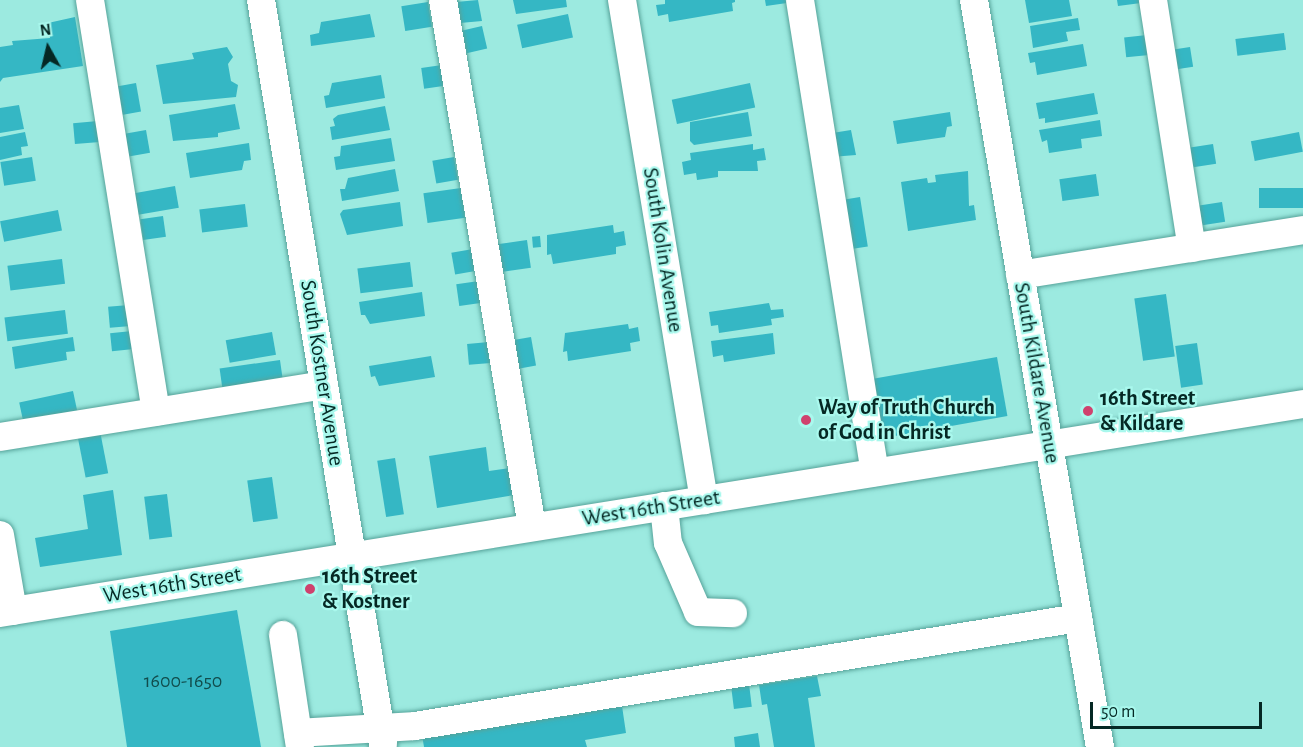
<!DOCTYPE html>
<style>
body{margin:0}
#map{position:relative;width:1303px;height:747px;overflow:hidden;background:#9ceae0;font-family:"Alegreya Sans",sans-serif}
div>[style]{position:absolute}
[style*='--x']{left:calc(var(--x)*1px);top:calc(var(--y)*1px);width:calc(var(--w)*1px);rotate:calc(var(--a)*1deg)}
.building>*{inset:0;background:#35b7c4;transform-origin:0 0}
.roads{filter:drop-shadow(0 0 2px #56a39a) drop-shadow(0 0 2px #56a39a)}
.minor>*{height:28px;margin:-14px;padding:0 14px;transform-origin:14px;border-radius:14px;background:#fff}
.dots>*{width:16px;height:16px;translate:-50% -50%;box-sizing:border-box;border:3px solid #a9f8ed;border-radius:50%}
span{translate:-50% -50%;white-space:nowrap;text-align:center;line-height:1.15;-webkit-text-stroke:4.5px #a9f8ed;paint-order:stroke}
.number-label{font-size:20px;color:#114c4c}
.number-label span{-webkit-text-stroke-width:0}
.street-label{font-size:22px;color:#052824}
.poi-label{font-size:22px;color:#052824;font-weight:700}
.left{translate:0 -50%;text-align:left}
.north{position:absolute;left:18px;top:18px;width:60px;height:60px;-webkit-text-stroke:4px #a9f8ed;paint-order:stroke;rotate:352deg;font-size:16px;font-weight:700;line-height:24px;text-align:center;color:#052824}
.north::after{content:'';display:block;margin:auto;width:21px;height:27px;background:#052824;clip-path:polygon(50% 0,100% 100%,50% 72%,0 100%)}
.scale{position:absolute;left:1090px;top:702px;width:172px;height:27px;box-sizing:border-box;border:3px solid #052824;border-top:0;padding-left:8px;font-size:18px;line-height:21px;white-space:nowrap;color:#052824;-webkit-text-stroke:4px #a9f8ed;paint-order:stroke}
</style>
<div id="map">
<div class="building">
<i style="clip-path:polygon(478px 0,482px 21px,460px 23px,456px 2px)"></i>
<i style="clip-path:polygon(513px 0,566px 0,567px 7px,516px 14px)"></i>
<i style="clip-path:polygon(665px 0,735px 0,735px 2px,732px 3px,733px 11px,669px 22px,668px 14px,658px 16px,656px 5px,665px 4px)"></i>
<i style="clip-path:polygon(765px 0,786px 0,787px 3px,766px 6px)"></i>
<i style="clip-path:polygon(1025px 0,1069px 0,1072px 16px,1029px 23px)"></i>
<i style="clip-path:polygon(1117px 0,1140px 0,1141px 3px,1118px 6px)"></i>
<i style="left:428px;top:2px;width:25px;height:27px;rotate:81deg"></i>
<i style="clip-path:polygon(370px 14px,375px 37px,311px 46px,310px 35px,319px 33px,321px 22px)"></i>
<i style="left:568px;top:14px;width:24px;height:52px;rotate:78deg"></i>
<i style="clip-path:polygon(75px 17px,83px 66px,3px 78px,0 82px,0 47px,13px 45px,12px 41px,50px 38px,48px 23px)"></i>
<i style="clip-path:polygon(1078px 18px,1080px 30px,1066px 32px,1068px 41px,1033px 48px,1030px 26px)"></i>
<i style="left:482px;top:26px;width:23px;height:21px;rotate:77deg"></i>
<i style="left:1284px;top:33px;width:17px;height:49px;rotate:83deg"></i>
<i style="left:1147px;top:35px;width:20px;height:23px;rotate:84deg"></i>
<i style="clip-path:polygon(1083px 44px,1087px 66px,1037px 75px,1035px 62px,1030px 63px,1028px 53px)"></i>
<i style="clip-path:polygon(227px 47px,233px 57px,228px 64px,231px 81px,238px 85px,236px 97px,163px 104px,156px 65px,194px 59px,192px 53px)"></i>
<i style="left:1190px;top:47px;width:20px;height:23px;rotate:81deg"></i>
<i style="left:442px;top:65px;width:21px;height:21px;rotate:82deg"></i>
<i style="clip-path:polygon(381px 75px,385px 98px,326px 108px,324px 96px,329px 95px,332px 83px)"></i>
<i style="left:136px;top:83px;width:29px;height:21px;rotate:80deg"></i>
<i style="left:750px;top:83px;width:25px;height:80px;rotate:78deg"></i>
<i style="clip-path:polygon(1094px 93px,1098px 114px,1045px 123px,1045px 118px,1039px 119px,1036px 103px)"></i>
<i style="clip-path:polygon(235px 104px,240px 129px,218px 133px,218px 137px,173px 141px,169px 115px)"></i>
<i style="clip-path:polygon(19px 105px,24px 129px,0 133px,0 108px)"></i>
<i style="clip-path:polygon(385px 106px,390px 130px,332px 140px,330px 127px,335px 126px,333px 119px,338px 115px)"></i>
<i style="clip-path:polygon(748px 112px,752px 136px,694px 145px,690px 141px,690px 122px)"></i>
<i style="clip-path:polygon(950px 112px,952px 126px,947px 127px,945px 137px,897px 144px,893px 121px)"></i>
<i style="clip-path:polygon(1100px 120px,1102px 136px,1081px 139px,1082px 148px,1049px 153px,1047px 140px,1042px 142px,1039px 130px)"></i>
<i style="left:98px;top:121px;width:21px;height:25px;rotate:85deg"></i>
<i style="left:146px;top:130px;width:23px;height:23px;rotate:80deg"></i>
<i style="clip-path:polygon(851px 130px,856px 155px,831px 157px,826px 134px)"></i>
<i style="clip-path:polygon(25px 132px,28px 146px,21px 147px,22px 155px,0 160px,0 137px)"></i>
<i style="left:1299px;top:132px;width:20px;height:49px;rotate:79deg"></i>
<i style="clip-path:polygon(391px 138px,395px 161px,336px 170px,334px 157px,340px 156px,341px 146px)"></i>
<i style="clip-path:polygon(249px 143px,251px 160px,244px 161px,242px 170px,190px 178px,186px 153px)"></i>
<i style="clip-path:polygon(753px 144px,753px 150px,764px 148px,766px 160px,757px 161px,758px 171px,718px 171px,718px 177px,697px 180px,696px 173px,684px 175px,682px 162px,691px 160px,690px 153px)"></i>
<i style="left:1213px;top:144px;width:20px;height:23px;rotate:81deg"></i>
<i style="left:32px;top:157px;width:24px;height:32px;rotate:81deg"></i>
<i style="left:454px;top:157px;width:23px;height:22px;rotate:80deg"></i>
<i style="clip-path:polygon(395px 169px,399px 191px,342px 201px,340px 189px,345px 189px,348px 178px)"></i>
<i style="clip-path:polygon(968px 171px,969px 206px,974px 205px,976px 220px,908px 231px,901px 182px,927px 178px,928px 183px,936px 182px,935px 175px)"></i>
<i style="left:1096px;top:174px;width:22px;height:37px;rotate:82deg"></i>
<i style="left:175px;top:186px;width:22px;height:47px;rotate:80deg"></i>
<i style="left:461px;top:188px;width:30px;height:38px;rotate:82deg"></i>
<i style="left:1303px;top:188px;width:20px;height:44px;rotate:90deg"></i>
<i style="left:860px;top:197px;width:50px;height:20px;rotate:81deg"></i>
<i style="clip-path:polygon(400px 202px,403px 226px,347px 235px,340px 214px,343px 210px)"></i>
<i style="left:1222px;top:202px;width:20px;height:23px;rotate:81deg"></i>
<i style="left:245px;top:204px;width:23px;height:46px;rotate:83deg"></i>
<i style="left:58px;top:210px;width:21px;height:59px;rotate:79deg"></i>
<i style="left:163px;top:216px;width:21px;height:23px;rotate:82deg"></i>
<i style="clip-path:polygon(613px 225px,614px 233px,624px 231px,626px 245px,616px 247px,616px 254px,553px 264px,551px 254px,547px 255px,547px 235px)"></i>
<i style="left:540px;top:236px;width:11px;height:8px;rotate:85deg"></i>
<i style="left:527px;top:240px;width:28px;height:32px;rotate:82deg"></i>
<i style="left:473px;top:249px;width:22px;height:22px;rotate:80deg"></i>
<i style="left:62px;top:259px;width:25px;height:55px;rotate:83deg"></i>
<i style="left:410px;top:262px;width:25px;height:53px;rotate:83deg"></i>
<i style="left:479px;top:281px;width:22px;height:23px;rotate:82deg"></i>
<i style="clip-path:polygon(422px 292px,425px 316px,370px 324px,365px 315px,361px 315px,359px 302px)"></i>
<i style="left:1166px;top:294px;width:63px;height:32px;rotate:82deg"></i>
<i style="clip-path:polygon(769px 303px,771px 310px,783px 309px,784px 317px,771px 319px,772px 325px,719px 333px,718px 325px,711px 326px,709px 312px)"></i>
<i style="left:129px;top:305px;width:21px;height:21px;rotate:85deg"></i>
<i style="left:65px;top:310px;width:24px;height:61px;rotate:83deg"></i>
<i style="clip-path:polygon(628px 324px,629px 329px,638px 327px,640px 341px,630px 343px,631px 351px,568px 361px,567px 351px,563px 352px,565px 333px)"></i>
<i style="left:132px;top:331px;width:18px;height:22px;rotate:84deg"></i>
<i style="left:272px;top:332px;width:23px;height:47px;rotate:80deg"></i>
<i style="clip-path:polygon(773px 333px,775px 354px,724px 362px,723px 355px,713px 357px,711px 341px)"></i>
<i style="clip-path:polygon(73px 337px,75px 351px,66px 352px,67px 360px,15px 369px,12px 347px)"></i>
<i style="left:531px;top:337px;width:29px;height:22px;rotate:80deg"></i>
<i style="left:489px;top:342px;width:21px;height:22px;rotate:85deg"></i>
<i style="left:1197px;top:343px;width:42px;height:22px;rotate:82deg"></i>
<i style="clip-path:polygon(431px 356px,435px 377px,379px 386px,375px 376px,371px 377px,369px 366px)"></i>
<i style="left:997px;top:357px;width:60px;height:130px;rotate:80deg"></i>
<i style="left:280px;top:360px;width:22px;height:61px;rotate:82deg"></i>
<i style="left:73px;top:391px;width:25px;height:55px;rotate:78deg"></i>
<i style="left:100px;top:431px;width:43px;height:23px;rotate:79deg"></i>
<i style="clip-path:polygon(486px 447px,489px 471px,510px 468px,514px 495px,437px 508px,429px 456px)"></i>
<i style="left:395px;top:458px;width:57px;height:18px;rotate:81deg"></i>
<i style="left:272px;top:477px;width:42px;height:25px;rotate:82deg"></i>
<i style="clip-path:polygon(113px 490px,122px 555px,40px 567px,35px 538px,88px 529px,83px 495px)"></i>
<i style="left:167px;top:494px;width:43px;height:23px;rotate:83deg"></i>
<i style="clip-path:polygon(237px 610px,261px 747px,127px 747px,110px 631px)"></i>
<i style="clip-path:polygon(817px 676px,821px 696px,808px 698px,815px 747px,774px 747px,767px 704px,762px 705px,759px 685px)"></i>
<i style="left:749px;top:684px;width:23px;height:18px;rotate:83deg"></i>
<i style="clip-path:polygon(622px 706px,626px 733px,585px 740px,587px 747px,424px 747px,422px 735px)"></i>
<i style="clip-path:polygon(758px 733px,760px 747px,735px 747px,734px 737px)"></i>
</div>
<div class="roads">
<div class="minor">
<i style="--x:90;--y:0;--w:417;--a:80.9"></i>
<i style="--x:261;--y:0;--w:755;--a:80.7"></i>
<i style="--x:443;--y:0;--w:534;--a:80.41"></i>
<i style="--x:622;--y:0;--w:507;--a:80.69"></i>
<i style="--x:800;--y:0;--w:478;--a:81"></i>
<i style="--x:974;--y:0;--w:758;--a:80.43"></i>
<i style="--x:1153;--y:0;--w:251;--a:81.1"></i>
<i style="--x:1020;--y:275;--w:287;--a:-9"></i>
<i style="--x:0;--y:437;--w:328;--a:-9.1"></i>
<i style="--x:664;--y:506;--w:37;--a:84"></i>
<i style="--x:668;--y:543;--w:75;--a:66.5"></i>
<i style="--x:698;--y:612;--w:35;--a:2"></i>
<i style="--x:0;--y:535;--w:77;--a:80.3"></i>
<i style="--x:0;--y:613;--w:1320;--a:-9.11"></i>
<i style="--x:283;--y:635;--w:113;--a:81.4"></i>
<i style="--x:298;--y:733;--w:117;--a:-3.4"></i>
<i style="--x:415;--y:726;--w:672;--a:-9.25"></i>
</div>
</div>
<div class="dots">
<i style="left:1088px;top:411px;background:#cf426e"></i>
<i style="left:806px;top:420px;background:#cf426e"></i>
<i style="left:310px;top:589px;background:#cf426e"></i>
</div>
<div class="number-label">
<span style="left:183px;top:681px">1600-1650</span>
</div>
<div class="street-label">
<span style="left:663px;top:250px;rotate:81deg">South Kolin Avenue</span>
<span style="left:322px;top:373px;rotate:81deg">South Kostner Avenue</span>
<span style="left:1037px;top:373px;rotate:80deg">South Kildare Avenue</span>
<span style="left:651px;top:508px;rotate:-9deg">West 16th Street</span>
<span style="left:172px;top:585px;rotate:-9deg">West 16th Street</span>
</div>
<div class="poi-label">
<span class="left" style="left:1100px;top:411px">16th Street<br>&amp; Kildare</span>
<span class="left" style="left:818px;top:420px">Way of Truth Church<br>of God in Christ</span>
<span class="left" style="left:322px;top:589px">16th Street<br>&amp; Kostner</span>
</div>
<div class="north">N</div>
<div class="scale">50 m</div>
</div>
